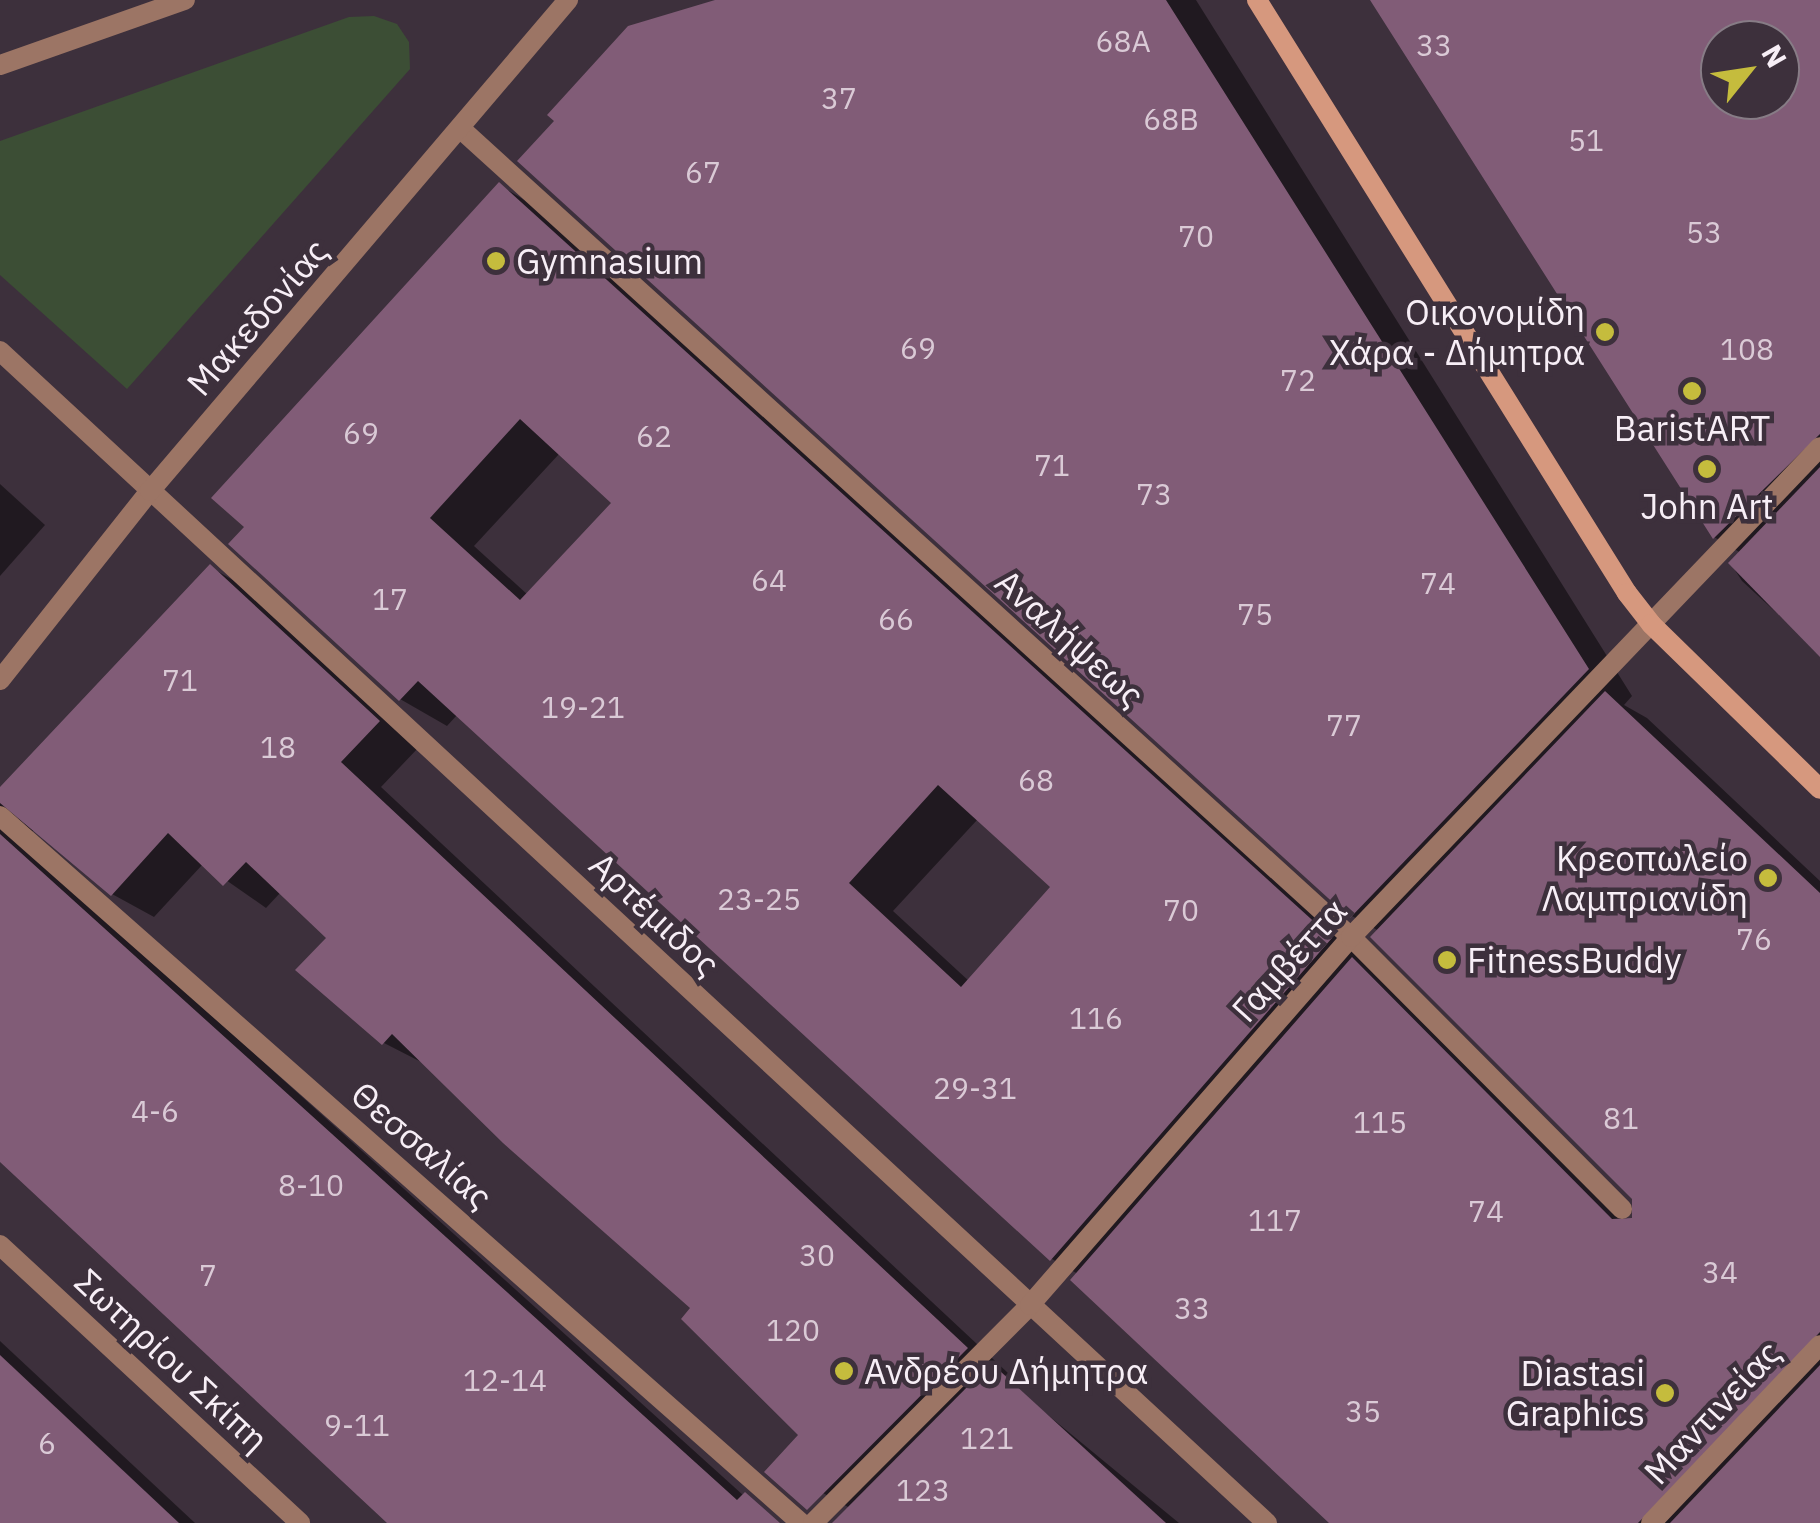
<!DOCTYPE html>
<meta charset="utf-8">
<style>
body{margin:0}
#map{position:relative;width:1820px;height:1523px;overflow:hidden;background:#3d303c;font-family:"IBM Plex Sans",sans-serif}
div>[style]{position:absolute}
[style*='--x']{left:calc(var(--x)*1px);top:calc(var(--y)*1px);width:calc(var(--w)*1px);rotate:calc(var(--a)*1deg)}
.green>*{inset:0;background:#3c4e35}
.shadow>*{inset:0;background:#0007}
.building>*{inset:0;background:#815c77}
.pedestrian>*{height:20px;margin:-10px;padding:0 10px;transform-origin:10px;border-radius:10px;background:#9c7565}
.minor>*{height:20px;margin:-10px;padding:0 10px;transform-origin:10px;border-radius:10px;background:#9c7565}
.tertiary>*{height:20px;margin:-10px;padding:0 10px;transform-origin:10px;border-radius:10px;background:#9c7565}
.secondary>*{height:20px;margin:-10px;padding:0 10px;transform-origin:10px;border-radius:10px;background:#d6987e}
.dots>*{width:28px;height:28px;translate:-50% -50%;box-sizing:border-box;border:5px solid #3d303c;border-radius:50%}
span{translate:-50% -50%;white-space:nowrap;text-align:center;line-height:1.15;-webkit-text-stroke:9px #3d303c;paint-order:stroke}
.number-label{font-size:30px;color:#dacad6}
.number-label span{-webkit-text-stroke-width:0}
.poi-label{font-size:35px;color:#f7eef6}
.left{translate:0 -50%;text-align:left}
.right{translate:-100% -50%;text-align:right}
.street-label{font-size:35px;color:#f7eef6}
.north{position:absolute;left:1700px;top:20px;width:100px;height:100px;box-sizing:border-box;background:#3d303c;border:2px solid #877c86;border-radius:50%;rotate:60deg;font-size:28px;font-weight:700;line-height:40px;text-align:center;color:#f7eef6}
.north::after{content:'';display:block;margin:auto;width:35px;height:45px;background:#c5bc3d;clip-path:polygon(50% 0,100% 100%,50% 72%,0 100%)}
</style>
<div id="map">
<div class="green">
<i style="clip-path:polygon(374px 16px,397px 24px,409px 42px,410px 69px,127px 389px,0 275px,0 141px,349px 17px)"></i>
</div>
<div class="shadow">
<i style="clip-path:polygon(evenodd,723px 0,1196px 0,1632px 696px,1624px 705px,1647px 718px,1820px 881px,1820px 1523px,1333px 1523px,1078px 1274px,1052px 1259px,458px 714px,447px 726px,400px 699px,232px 544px,499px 185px,545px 212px,1393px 984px,1630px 1221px,1638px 1214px,1634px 1198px,1379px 931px,1352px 916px,723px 0,560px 453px,614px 503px,528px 595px,474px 546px,560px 453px,723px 0,978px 819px,1053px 887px,970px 982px,893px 911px,978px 819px)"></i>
<i style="clip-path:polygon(evenodd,1373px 0,1820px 0,1820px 653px,1742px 581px,1731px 564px,1741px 553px,1714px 537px,1373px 0,1720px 40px,1780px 40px,1780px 100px,1720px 100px,1720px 40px)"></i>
<i style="clip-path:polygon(0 484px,45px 525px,0 576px)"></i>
<i style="clip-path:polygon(210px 567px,252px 591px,420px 746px,381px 787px,1008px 1373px,1003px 1378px,1179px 1523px,855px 1523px,850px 1508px,823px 1493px,802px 1435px,694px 1308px,427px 1065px,384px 1043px,329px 938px,281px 892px,266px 908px,203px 864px,154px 917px,112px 894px,36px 827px,27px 839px,32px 853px,774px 1523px,392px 1523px,0 1160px,0 799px)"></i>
<i style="clip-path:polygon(0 1341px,195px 1523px,0 1523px)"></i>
</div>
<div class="building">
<i style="clip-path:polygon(715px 0,1166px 0,1589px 669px,1350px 918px,517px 161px,554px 121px,547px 115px,628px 26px)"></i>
<i style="clip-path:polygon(evenodd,1370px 0,1820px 0,1820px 434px,1713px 539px,1370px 0,1720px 40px,1780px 40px,1780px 100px,1720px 100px,1720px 40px)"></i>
<i style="clip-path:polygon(evenodd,499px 182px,1332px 938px,1050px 1261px,418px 681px,399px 701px,228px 544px,244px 527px,211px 498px,499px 182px,520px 419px,611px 503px,520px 600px,430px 518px,520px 419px,499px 182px,938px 785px,1050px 887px,961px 987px,849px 883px,938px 785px)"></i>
<i style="clip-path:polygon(1820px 467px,1820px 657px,1728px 563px)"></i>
<i style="clip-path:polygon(210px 564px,380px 721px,341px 762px,968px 1348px,807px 1510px,764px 1472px,798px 1435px,681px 1319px,690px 1308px,503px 1143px,392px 1034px,382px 1045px,295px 970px,326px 938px,246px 862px,223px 886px,168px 833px,111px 896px,0 803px,0 787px)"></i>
<i style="clip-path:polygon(1605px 691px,1820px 893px,1820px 1332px,1638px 1523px,1329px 1523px,1070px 1280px,1352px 957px,1612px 1219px,1632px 1218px,1632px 1199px,1370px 937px)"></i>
<i style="clip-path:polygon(0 834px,737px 1500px,745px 1492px,780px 1523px,387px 1523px,0 1162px)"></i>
<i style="clip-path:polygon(0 1355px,179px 1523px,0 1523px)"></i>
<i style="clip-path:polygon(1820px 1365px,1820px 1523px,1670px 1523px)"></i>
<i style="clip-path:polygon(988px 1366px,1000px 1371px,1166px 1523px,832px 1523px)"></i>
</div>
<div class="pedestrian">
<i style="--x:1351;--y:937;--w:384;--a:45.1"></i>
</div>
<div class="minor">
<i style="--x:461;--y:129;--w:1202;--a:42.24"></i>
<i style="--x:0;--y:351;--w:1726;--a:42.77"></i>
<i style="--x:0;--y:816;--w:1068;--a:41.43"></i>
<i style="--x:0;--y:1245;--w:409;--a:42.8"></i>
<i style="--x:813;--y:1523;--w:308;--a:-45.1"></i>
<i style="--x:1030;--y:1305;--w:488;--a:-48.9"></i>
<i style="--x:1351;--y:937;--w:678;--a:-46.25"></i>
<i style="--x:1651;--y:1523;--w:245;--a:-46.5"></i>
</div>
<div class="tertiary">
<i style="--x:0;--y:65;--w:196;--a:-19.4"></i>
<i style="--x:0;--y:680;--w:241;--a:-51.6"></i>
<i style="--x:150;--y:491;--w:645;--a:-49.59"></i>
</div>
<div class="secondary">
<i style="--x:1257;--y:0;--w:699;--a:58.04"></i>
<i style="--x:1627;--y:593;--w:39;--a:52"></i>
<i style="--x:1651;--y:624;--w:236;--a:44.3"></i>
</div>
<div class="dots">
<i style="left:496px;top:261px;background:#c5bc3d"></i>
<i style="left:1605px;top:332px;background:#c5bc3d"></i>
<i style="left:1692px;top:391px;background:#c5bc3d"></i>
<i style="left:1707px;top:469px;background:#c5bc3d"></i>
<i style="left:1768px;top:878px;background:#c5bc3d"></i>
<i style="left:1447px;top:960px;background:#c5bc3d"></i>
<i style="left:844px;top:1371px;background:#c5bc3d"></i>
<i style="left:1665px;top:1393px;background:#c5bc3d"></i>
</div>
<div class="number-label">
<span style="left:1123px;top:41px">68Α</span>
<span style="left:1434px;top:45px">33</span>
<span style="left:839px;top:98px">37</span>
<span style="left:1171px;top:119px">68Β</span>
<span style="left:1586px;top:140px">51</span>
<span style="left:703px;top:172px">67</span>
<span style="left:1704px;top:232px">53</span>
<span style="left:1196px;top:236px">70</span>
<span style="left:918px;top:348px">69</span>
<span style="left:1747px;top:349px">108</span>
<span style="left:1298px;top:380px">72</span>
<span style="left:361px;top:433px">69</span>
<span style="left:654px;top:436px">62</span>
<span style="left:1052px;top:465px">71</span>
<span style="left:1154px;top:494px">73</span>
<span style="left:769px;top:580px">64</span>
<span style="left:1438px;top:583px">74</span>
<span style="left:390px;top:599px">17</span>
<span style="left:1255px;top:614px">75</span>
<span style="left:896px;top:619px">66</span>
<span style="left:180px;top:680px">71</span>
<span style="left:583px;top:707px">19-21</span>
<span style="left:1344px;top:725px">77</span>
<span style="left:278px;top:747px">18</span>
<span style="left:1036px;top:780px">68</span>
<span style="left:759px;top:899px">23-25</span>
<span style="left:1181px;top:910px">70</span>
<span style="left:1754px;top:939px">76</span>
<span style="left:1096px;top:1018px">116</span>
<span style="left:975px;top:1088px">29-31</span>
<span style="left:155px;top:1111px">4-6</span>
<span style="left:1621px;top:1118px">81</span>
<span style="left:1380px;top:1122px">115</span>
<span style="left:311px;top:1185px">8-10</span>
<span style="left:1486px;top:1211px">74</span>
<span style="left:1275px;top:1220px">117</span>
<span style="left:817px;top:1255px">30</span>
<span style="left:1720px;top:1272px">34</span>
<span style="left:208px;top:1275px">7</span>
<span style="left:1192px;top:1308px">33</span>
<span style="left:793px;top:1330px">120</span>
<span style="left:505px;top:1380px">12-14</span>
<span style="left:1363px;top:1411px">35</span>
<span style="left:357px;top:1425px">9-11</span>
<span style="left:987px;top:1438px">121</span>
<span style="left:47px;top:1443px">6</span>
<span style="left:923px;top:1490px">123</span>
</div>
<div class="poi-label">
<span class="left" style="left:516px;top:261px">Gymnasium</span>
<span class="right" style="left:1585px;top:332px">Οικονομίδη<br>Χάρα - Δήμητρα</span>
<span style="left:1692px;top:428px">BaristART</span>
<span style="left:1707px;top:506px">John Art</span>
<span class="right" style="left:1748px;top:878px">Κρεοπωλείο<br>Λαμπριανίδη</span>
<span class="left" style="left:1467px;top:960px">FitnessBuddy</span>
<span class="left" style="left:864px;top:1371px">Ανδρέου Δήμητρα</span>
<span class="right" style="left:1645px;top:1393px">Diastasi<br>Graphics</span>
</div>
<div class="street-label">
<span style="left:257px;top:317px;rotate:-49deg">Μακεδονίας</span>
<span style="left:1070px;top:638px;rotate:42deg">Αναλήψεως</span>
<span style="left:655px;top:914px;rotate:43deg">Αρτέμιδος</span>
<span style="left:1289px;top:960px;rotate:-48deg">Γαμβέττα</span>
<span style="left:422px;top:1145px;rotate:41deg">Θεσσαλίας</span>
<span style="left:172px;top:1360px;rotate:43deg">Σωτηρίου Σκίπη</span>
<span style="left:1712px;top:1412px;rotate:-47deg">Μαντινείας</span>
</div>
<div class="north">N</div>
</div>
